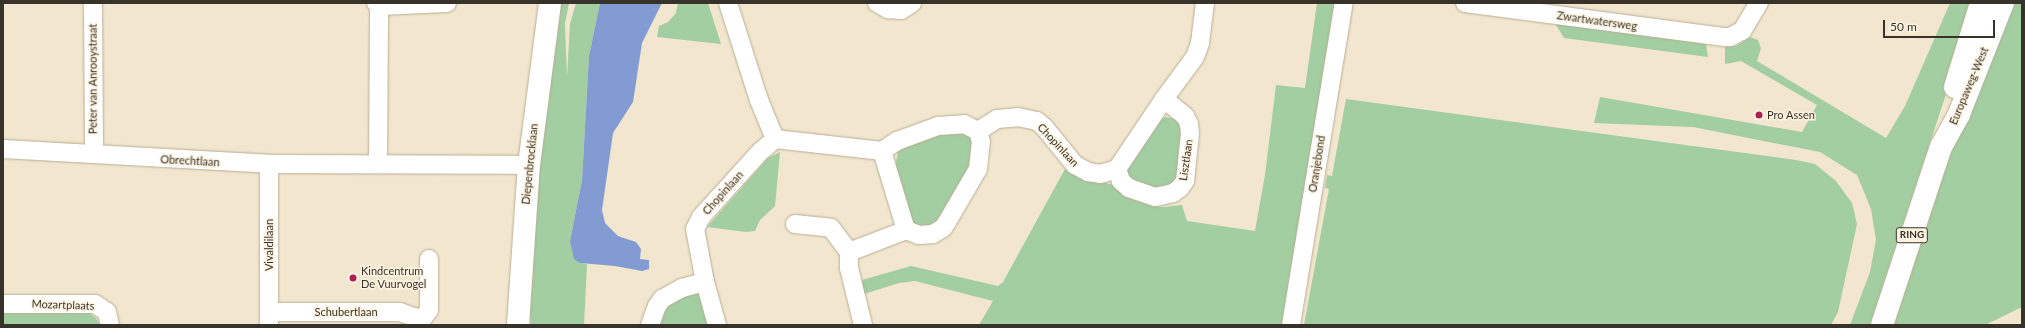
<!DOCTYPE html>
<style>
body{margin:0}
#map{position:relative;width:2025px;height:328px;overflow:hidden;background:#f2e6ce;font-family:Lato,sans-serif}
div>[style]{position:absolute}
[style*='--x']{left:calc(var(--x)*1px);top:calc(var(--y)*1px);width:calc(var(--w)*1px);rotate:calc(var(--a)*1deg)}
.green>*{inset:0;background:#a2cea1}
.water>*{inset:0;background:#829cd3}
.roads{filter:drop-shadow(0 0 1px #b9ad96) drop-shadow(0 0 1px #b9ad96)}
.minor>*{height:18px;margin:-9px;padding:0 9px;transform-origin:9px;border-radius:9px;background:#fff}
.tertiary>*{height:22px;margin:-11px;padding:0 11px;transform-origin:11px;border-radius:11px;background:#fff}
.primary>*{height:22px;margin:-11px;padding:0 11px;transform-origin:11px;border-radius:11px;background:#fff}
.dots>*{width:11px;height:11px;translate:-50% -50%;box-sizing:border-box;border:2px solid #fef3e0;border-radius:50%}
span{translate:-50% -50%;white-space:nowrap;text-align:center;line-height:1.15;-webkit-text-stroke:3px #fef3e0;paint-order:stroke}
.shield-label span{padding:1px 3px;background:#fef3e0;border:1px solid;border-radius:3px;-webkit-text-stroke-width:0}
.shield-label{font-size:10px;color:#38332a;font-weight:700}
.street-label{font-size:11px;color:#38332a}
.poi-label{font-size:11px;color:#38332a}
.left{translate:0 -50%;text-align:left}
.frame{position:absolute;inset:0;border:4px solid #38332a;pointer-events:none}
.scale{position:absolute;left:1883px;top:20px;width:112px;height:18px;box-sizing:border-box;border:2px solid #38332a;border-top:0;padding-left:5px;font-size:12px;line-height:14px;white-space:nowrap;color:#38332a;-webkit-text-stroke:3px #fef3e0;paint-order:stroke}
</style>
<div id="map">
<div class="green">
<i style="clip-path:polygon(558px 3px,569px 3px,565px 24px,567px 77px,570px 24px,576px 3px,600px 3px,589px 56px,582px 180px,570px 241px,580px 263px,587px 264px,584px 325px,531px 325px,528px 281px,542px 130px)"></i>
<i style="clip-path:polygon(678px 3px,708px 3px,721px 44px,657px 37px,659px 26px,668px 22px,676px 13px)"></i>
<i style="clip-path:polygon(1317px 3px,1331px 3px,1335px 5px,1334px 18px,1287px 325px,979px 325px,993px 301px,915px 281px,899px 283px,864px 294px,862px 280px,911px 266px,998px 286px,1003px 282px,1065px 169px,1079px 178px,1111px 184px,1148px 205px,1163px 207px,1182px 205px,1187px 221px,1255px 231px,1265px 175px,1276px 85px,1305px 88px)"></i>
<i style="clip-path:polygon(1950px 3px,1976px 3px,1870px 325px,1850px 325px,1870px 272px,1876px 240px,1871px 209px,1857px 175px,1820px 152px,1693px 127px,1594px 123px,1600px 97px,1802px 132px,1817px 105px,1741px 61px,1725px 64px,1725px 47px,1736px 46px,1750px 37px,1758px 40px,1761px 48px,1757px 61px,1886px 138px,1905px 106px)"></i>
<i style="clip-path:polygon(2013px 3px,2022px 3px,2022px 307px,1985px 325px,1894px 325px,1945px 170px,1983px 66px)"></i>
<i style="clip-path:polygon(1557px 22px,1706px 44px,1708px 57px,1564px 38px,1556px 25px)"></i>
<i style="clip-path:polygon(1346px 99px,1796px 160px,1815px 164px,1836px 181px,1852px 203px,1857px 224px,1838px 312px,1831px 325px,1304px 325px,1329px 189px,1325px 188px,1327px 175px,1332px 176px)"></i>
<i style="clip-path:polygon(1166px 117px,1175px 119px,1180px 123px,1183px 131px,1178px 178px,1170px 188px,1157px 192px,1127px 178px,1125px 166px,1158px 120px)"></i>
<i style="clip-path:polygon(963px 131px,972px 138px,970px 168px,935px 224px,920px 228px,911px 223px,895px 167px,898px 152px,907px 145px,938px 133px)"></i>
<i style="clip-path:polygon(780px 152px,775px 206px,760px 220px,755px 231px,746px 232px,707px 227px,768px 158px)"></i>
<i style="clip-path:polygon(692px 291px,700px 294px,710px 325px,657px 325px,663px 307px)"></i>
<i style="clip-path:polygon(3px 312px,89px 313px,96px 318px,100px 325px,3px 325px)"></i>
</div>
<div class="water">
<i style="clip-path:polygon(600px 3px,662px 3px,642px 43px,633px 102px,613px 133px,602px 210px,605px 223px,618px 236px,636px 242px,641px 249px,640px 259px,649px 260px,649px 269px,642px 271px,615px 266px,580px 263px,574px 259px,570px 241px,582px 180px,589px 56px)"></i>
</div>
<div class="roads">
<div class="minor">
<i style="--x:93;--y:3;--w:151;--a:89.6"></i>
<i style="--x:376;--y:3;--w:4;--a:45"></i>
<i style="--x:379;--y:6;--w:68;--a:-2.5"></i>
<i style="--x:728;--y:3;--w:102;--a:72.3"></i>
<i style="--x:759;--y:100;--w:42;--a:67.7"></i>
<i style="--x:775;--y:139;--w:108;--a:6.4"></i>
<i style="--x:882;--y:151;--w:18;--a:-34"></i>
<i style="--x:897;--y:141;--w:44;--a:-20.1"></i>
<i style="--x:938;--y:126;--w:26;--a:-4"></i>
<i style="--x:964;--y:124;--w:16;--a:27"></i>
<i style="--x:877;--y:3;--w:13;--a:29"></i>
<i style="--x:888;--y:9;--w:13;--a:4"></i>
<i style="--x:901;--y:10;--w:13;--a:-32"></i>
<i style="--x:1465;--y:3;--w:262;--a:7.5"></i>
<i style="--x:1725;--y:37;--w:5;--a:0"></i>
<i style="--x:1730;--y:37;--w:13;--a:-27"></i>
<i style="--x:1742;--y:31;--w:33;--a:-59"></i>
<i style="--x:1164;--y:99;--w:27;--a:39"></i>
<i style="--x:1185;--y:116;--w:9;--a:63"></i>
<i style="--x:1189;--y:124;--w:9;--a:84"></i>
<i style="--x:1190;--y:133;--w:48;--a:95.9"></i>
<i style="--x:1185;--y:181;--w:9;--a:126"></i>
<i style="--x:1180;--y:188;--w:9;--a:144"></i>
<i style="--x:1173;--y:193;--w:18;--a:167"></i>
<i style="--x:1155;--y:197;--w:28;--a:-161"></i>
<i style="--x:1129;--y:188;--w:11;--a:-139"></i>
<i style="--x:1121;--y:181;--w:13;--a:-108"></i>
<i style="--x:1117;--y:169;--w:84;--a:-56.1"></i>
<i style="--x:1164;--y:99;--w:52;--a:-53.6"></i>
<i style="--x:1195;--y:57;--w:15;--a:-70"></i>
<i style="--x:1200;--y:43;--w:40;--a:-82.9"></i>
<i style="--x:3;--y:149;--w:266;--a:3.2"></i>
<i style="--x:269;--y:164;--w:260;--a:0.2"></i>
<i style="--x:882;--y:151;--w:83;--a:73.1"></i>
<i style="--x:906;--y:230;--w:14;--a:21"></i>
<i style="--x:919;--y:235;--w:14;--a:-4"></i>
<i style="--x:933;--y:234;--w:12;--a:-31"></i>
<i style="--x:943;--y:228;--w:7;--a:-56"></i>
<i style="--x:947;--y:222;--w:61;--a:-59.7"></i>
<i style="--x:978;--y:169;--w:27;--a:-84"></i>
<i style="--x:981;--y:142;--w:11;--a:-105"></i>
<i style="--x:978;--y:131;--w:22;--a:-32"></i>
<i style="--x:997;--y:119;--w:21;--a:-5"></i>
<i style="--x:1018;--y:117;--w:19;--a:12"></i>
<i style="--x:1037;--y:121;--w:9;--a:41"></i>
<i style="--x:1044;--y:127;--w:49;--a:50.8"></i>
<i style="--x:1075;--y:165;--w:15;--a:28"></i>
<i style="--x:1088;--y:172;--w:12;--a:9"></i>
<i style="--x:1100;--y:174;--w:18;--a:-16"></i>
<i style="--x:269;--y:164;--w:161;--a:90"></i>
<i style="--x:378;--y:164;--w:158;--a:-89.6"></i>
<i style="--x:795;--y:224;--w:36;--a:6"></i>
<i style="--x:831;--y:228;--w:30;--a:53"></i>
<i style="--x:849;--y:252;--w:61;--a:-21.1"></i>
<i style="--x:849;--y:252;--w:16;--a:90"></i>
<i style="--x:849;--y:268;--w:59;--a:76.2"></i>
<i style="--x:3;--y:304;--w:92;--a:0"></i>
<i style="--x:95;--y:304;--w:14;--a:34"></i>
<i style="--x:107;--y:312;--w:13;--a:77"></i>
<i style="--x:269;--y:312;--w:131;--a:0"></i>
<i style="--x:400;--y:312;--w:15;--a:20"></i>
<i style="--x:414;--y:317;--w:8;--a:40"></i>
<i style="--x:420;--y:322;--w:3;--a:72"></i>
<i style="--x:420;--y:322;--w:15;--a:-53"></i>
<i style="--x:429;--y:310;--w:51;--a:-90"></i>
<i style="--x:650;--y:325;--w:20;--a:-70"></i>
<i style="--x:657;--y:306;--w:9;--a:-54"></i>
<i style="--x:662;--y:299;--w:23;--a:-29"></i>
<i style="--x:682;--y:288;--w:24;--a:-15"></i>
<i style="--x:717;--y:325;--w:45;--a:-105.6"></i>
<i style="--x:705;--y:282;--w:54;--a:-100.7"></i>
<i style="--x:695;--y:229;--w:13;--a:-63"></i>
<i style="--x:701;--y:217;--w:88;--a:-47.8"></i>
<i style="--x:760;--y:152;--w:20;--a:-41"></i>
<i style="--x:1291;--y:325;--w:326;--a:-80.7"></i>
</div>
<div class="tertiary">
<i style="--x:518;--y:325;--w:160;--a:-86.1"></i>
<i style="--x:529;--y:165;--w:163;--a:-82.6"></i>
</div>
<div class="primary">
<i style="--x:1955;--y:87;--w:88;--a:-72.8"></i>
<i style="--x:1882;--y:325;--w:188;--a:-71.7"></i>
<i style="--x:1941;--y:147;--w:38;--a:-61"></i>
<i style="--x:1959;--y:114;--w:119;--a:-68.4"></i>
</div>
</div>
<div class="dots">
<i style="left:1759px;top:115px;background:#ad1e56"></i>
<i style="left:353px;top:278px;background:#ad1e56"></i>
</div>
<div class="shield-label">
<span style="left:1912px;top:235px">RING</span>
</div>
<div class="street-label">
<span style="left:1597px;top:21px;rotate:8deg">Zwartwatersweg</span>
<span style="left:93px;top:79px;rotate:-90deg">Peter van Anrooystraat</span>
<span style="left:1969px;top:86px;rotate:-67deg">Europaweg-West</span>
<span style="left:1058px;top:145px;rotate:47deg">Chopinlaan</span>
<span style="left:1186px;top:160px;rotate:-82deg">Lisztlaan</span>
<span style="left:190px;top:161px;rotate:3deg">Obrechtlaan</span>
<span style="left:530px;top:164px;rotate:-84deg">Diepenbrocklaan</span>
<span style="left:1317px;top:164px;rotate:-81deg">Oranjebond</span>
<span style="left:723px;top:193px;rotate:-48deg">Chopinlaan</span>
<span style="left:269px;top:245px;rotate:-90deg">Vivaldilaan</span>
<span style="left:63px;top:305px;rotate:2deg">Mozartplaats</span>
<span style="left:346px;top:312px">Schubertlaan</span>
</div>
<div class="poi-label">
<span class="left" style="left:1767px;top:115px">Pro Assen</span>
<span class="left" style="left:361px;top:278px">Kindcentrum<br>De Vuurvogel</span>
</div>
<div class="frame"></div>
<div class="scale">50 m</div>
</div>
